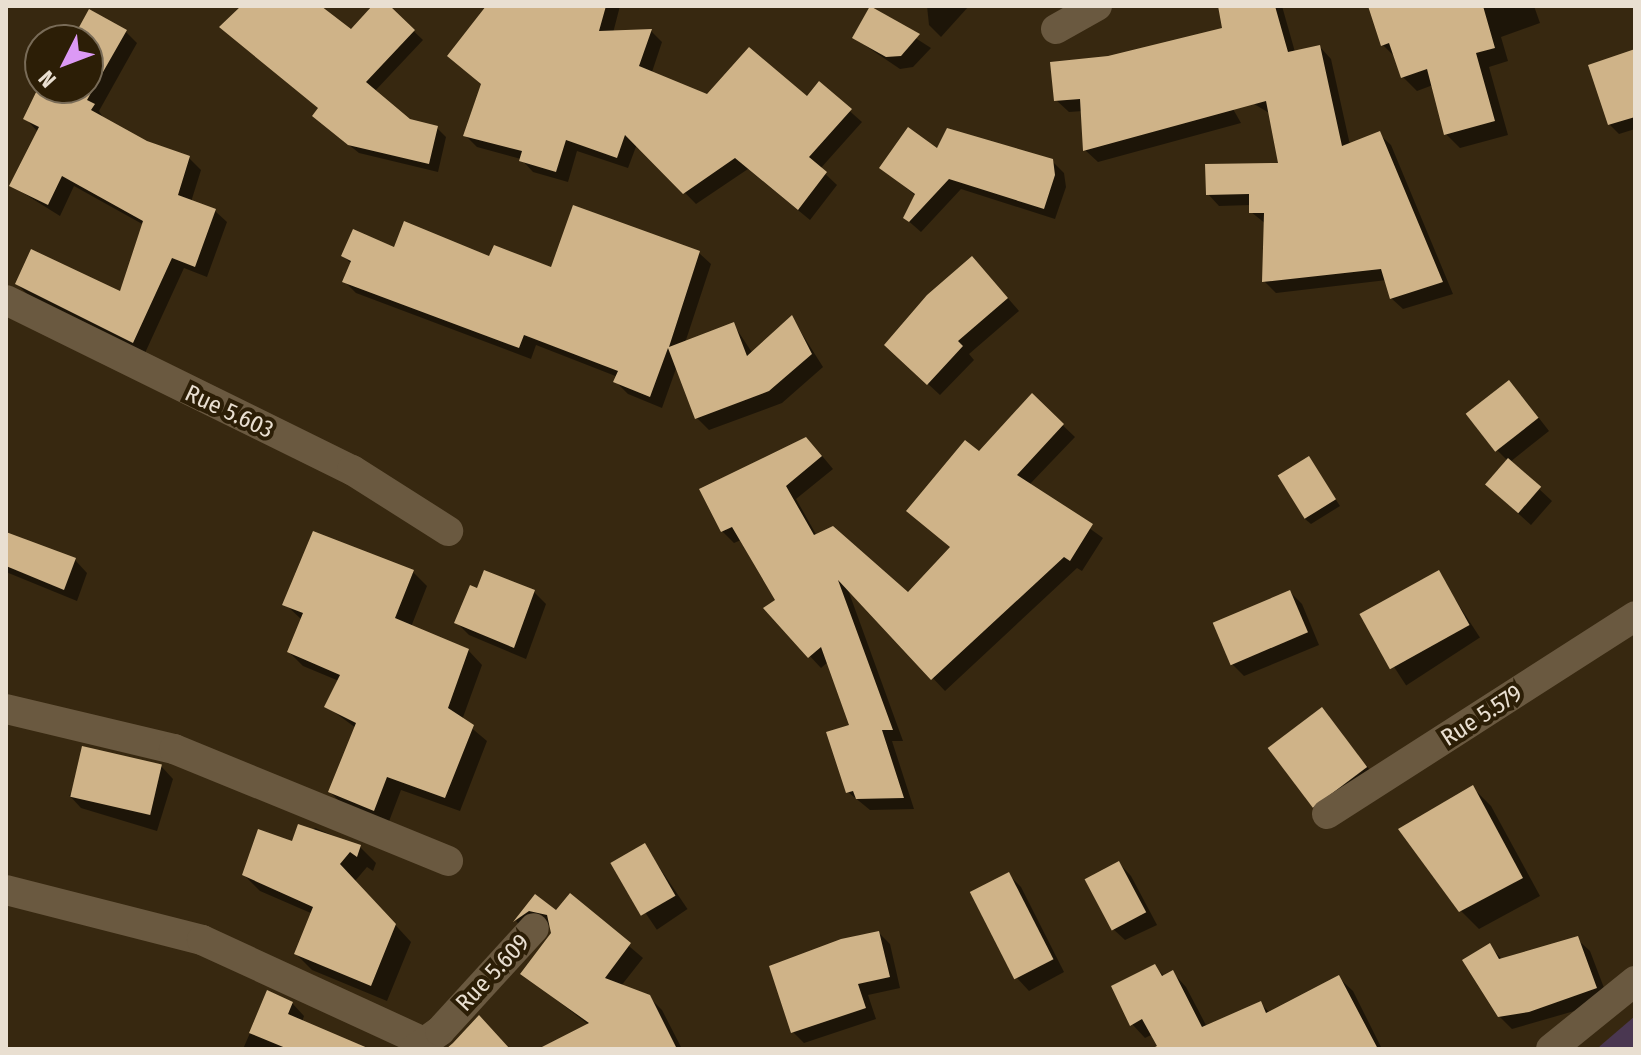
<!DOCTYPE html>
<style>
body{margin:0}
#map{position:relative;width:1641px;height:1055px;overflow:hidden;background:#372810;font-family:"Fira Sans Condensed",sans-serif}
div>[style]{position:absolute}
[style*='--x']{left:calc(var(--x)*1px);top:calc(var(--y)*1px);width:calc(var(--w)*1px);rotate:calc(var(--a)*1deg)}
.green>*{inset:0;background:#4a3751}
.shadow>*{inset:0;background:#0007;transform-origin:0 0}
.building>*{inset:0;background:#cfb388;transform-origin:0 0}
.street>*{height:30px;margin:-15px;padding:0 15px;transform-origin:15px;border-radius:15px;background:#6a5940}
span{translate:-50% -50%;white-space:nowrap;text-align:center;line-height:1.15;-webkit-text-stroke:8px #2c1e06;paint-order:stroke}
.street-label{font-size:24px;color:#e9dfd1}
.frame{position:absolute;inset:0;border:8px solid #e9dfd1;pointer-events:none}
.north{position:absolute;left:24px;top:24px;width:80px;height:80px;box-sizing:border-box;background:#2c1e06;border:2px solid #786b57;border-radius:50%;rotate:228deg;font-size:22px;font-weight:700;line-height:32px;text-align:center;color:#e9dfd1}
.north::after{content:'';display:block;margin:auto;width:28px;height:36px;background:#dc99f5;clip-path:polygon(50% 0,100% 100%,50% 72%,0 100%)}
</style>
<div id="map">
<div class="green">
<i style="clip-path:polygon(1635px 1016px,1635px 1049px,1598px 1049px,1600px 1046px)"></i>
</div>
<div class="shadow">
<i style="clip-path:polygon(243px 6px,320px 6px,351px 32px,375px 6px,387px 6px,423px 40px,374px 92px,409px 121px,437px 128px,446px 137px,438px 172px,359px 153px,323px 124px,320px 109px)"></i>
<i style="clip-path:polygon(489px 6px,620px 6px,613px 33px,651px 31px,662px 42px,652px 72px,708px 97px,808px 99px,819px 84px,862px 122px,820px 169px,837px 185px,810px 220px,748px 169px,696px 204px,637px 144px,628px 168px,577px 151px,568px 182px,533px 172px,521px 159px,477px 147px,465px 135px,482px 85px,449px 56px)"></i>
<i style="clip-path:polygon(927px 6px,969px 6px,941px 37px,929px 25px)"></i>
<i style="clip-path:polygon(1222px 6px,1282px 6px,1295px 52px,1320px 47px,1331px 59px,1350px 145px,1379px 134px,1391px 145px,1453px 294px,1403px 309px,1391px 298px,1387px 280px,1276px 293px,1264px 281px,1266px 224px,1251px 212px,1251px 205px,1219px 206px,1208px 194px,1281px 165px,1271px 114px,1254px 104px)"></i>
<i style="clip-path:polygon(1370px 6px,1534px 6px,1540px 23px,1501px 37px,1508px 61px,1489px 67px,1508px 135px,1460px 148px,1446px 134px,1433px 85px,1417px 91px,1403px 77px,1396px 58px,1383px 45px)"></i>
<i style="clip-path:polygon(870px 9px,931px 48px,913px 67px,900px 69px,854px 38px)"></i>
<i style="clip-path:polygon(125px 31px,137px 43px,99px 111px,104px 119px,146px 143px,189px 158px,201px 170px,191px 202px,215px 211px,227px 222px,207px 277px,184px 268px,145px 353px,29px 296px,17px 284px,121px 294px,144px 225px,74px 186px,60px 216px,12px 186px,38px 132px,26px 119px,40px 88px,88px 88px,88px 40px,74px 40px)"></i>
<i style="clip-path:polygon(1200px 51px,1241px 123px,1098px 162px,1085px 150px,1083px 111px,1069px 112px,1056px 100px)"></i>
<i style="clip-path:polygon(1635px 58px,1635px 129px,1619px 134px,1609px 124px)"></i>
<i style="clip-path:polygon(938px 151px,1052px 161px,1064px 173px,1066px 187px,1055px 219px,961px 189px,921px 232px,905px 218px,916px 196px,882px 168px)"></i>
<i style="clip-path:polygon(395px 250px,552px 270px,699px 253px,711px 264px,685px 343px,734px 325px,753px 354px,792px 318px,823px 367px,782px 403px,709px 430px,697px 418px,677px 366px,662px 408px,628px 394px,616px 382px,618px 377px,536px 345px,531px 359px,356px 293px,344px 281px,352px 264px,343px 256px)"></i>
<i style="clip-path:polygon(984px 271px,1019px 311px,969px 354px,974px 360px,940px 395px,899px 357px)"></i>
<i style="clip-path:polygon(1521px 395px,1549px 431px,1510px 462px,1552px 501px,1531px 525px,1500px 497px,1508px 461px,1497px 450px)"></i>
<i style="clip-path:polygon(1032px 396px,1075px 437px,1029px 485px,1103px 538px,1082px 571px,1077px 568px,945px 691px,847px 587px,903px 741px,892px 741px,914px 809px,870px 810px,848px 792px,851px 726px,828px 662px,821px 668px,766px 609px,777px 600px,741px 540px,734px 543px,722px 531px,818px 451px,833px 469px,796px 499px,817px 536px,908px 595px,952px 548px,979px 454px)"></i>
<i style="clip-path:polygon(1309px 459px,1340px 506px,1311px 524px,1305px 519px)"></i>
<i style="clip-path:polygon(6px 534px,75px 560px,87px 573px,77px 601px,6px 572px)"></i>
<i style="clip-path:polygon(413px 572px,427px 586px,411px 627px,468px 650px,482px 665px,462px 720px,487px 741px,460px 811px,401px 790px,388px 824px,344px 806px,330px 792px,356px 728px,326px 706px,339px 681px,303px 666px,289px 652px,302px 620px,285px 604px)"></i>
<i style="left:1438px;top:573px;width:77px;height:88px;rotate:57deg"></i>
<i style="clip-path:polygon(478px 591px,534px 592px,546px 604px,526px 659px,469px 635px,457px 623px)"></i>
<i style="clip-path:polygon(1290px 592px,1302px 604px,1319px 645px,1244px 676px,1231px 663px)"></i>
<i style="clip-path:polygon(1321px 709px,1378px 780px,1325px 817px,1313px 805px)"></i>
<i style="clip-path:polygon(161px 766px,173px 779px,157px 831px,81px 808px,69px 795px)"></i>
<i style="clip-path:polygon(1473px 788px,1491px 806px,1540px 896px,1479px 929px,1460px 910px)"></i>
<i style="clip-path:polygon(315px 828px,360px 847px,376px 863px,373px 871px,367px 867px,355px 881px,411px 942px,387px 1001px,312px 970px,296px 954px,313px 914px,260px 891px,244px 875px)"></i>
<i style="left:645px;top:846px;width:76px;height:37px;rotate:56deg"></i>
<i style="clip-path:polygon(1119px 863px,1131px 876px,1157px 925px,1125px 940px,1112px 928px)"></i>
<i style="clip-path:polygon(1009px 875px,1021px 887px,1064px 972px,1029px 991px,1017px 978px,973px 892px)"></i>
<i style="clip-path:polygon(570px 896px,643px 958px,621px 986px,648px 996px,662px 1010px,682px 1049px,543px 1049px,589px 1025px,523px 974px,550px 940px,553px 924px,527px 933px,516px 921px,536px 897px,556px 913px)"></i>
<i style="clip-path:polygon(879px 933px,890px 944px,900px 988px,868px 995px,876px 1019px,804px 1043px,793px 1032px,771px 967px,859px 935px)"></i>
<i style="clip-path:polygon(1577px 939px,1590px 951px,1609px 1001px,1512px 1029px,1499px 1016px,1489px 946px,1503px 960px)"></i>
<i style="clip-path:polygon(1155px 967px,1165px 977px,1173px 973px,1186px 987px,1207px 1027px,1261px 1004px,1270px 1013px,1339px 978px,1353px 991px,1382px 1049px,1161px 1049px,1153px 1034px,1145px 1038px,1132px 1024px)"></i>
<i style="clip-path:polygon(268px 992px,292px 1003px,304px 1016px,302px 1022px,357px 1049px,243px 1049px)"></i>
</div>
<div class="building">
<i style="clip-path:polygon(241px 6px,321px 6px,351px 29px,372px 6px,390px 6px,415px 30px,366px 82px,410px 119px,438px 126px,429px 164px,348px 145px,312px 116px,318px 108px,219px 27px)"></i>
<i style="clip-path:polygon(486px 6px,606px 6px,599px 31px,652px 29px,639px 66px,707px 94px,749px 47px,807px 96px,819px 81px,852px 109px,809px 157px,827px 172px,798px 210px,735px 158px,683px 194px,625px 135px,617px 158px,566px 140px,556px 172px,519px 161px,522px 151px,463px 136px,481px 84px,447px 56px)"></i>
<i style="clip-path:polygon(870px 6px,920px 34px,901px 56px,886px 57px,852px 38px)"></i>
<i style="clip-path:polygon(1218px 6px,1275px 6px,1288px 52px,1320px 45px,1342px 146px,1380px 131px,1443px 282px,1390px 299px,1381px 269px,1262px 282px,1264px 213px,1249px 213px,1249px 194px,1206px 195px,1205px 164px,1278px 163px,1266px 101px,1083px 151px,1080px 99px,1054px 101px,1050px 62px,1108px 56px,1222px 28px)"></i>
<i style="clip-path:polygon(1368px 6px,1483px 6px,1495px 48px,1476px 53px,1495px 121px,1444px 135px,1427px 69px,1401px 78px,1389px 43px,1381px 46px)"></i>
<i style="clip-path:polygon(89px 9px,127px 30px,87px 100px,95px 104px,91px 110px,147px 141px,190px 156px,178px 195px,216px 209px,195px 267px,172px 258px,133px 343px,15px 284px,31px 249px,120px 291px,143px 221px,62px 176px,48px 205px,9px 186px,39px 127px,23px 119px,40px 84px,40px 88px,88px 88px,88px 40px,72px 40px)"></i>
<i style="clip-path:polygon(1635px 49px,1635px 117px,1608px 125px,1588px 65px)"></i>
<i style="clip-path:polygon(908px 127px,937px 148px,947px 128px,1053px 159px,1055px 175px,1044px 209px,949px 179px,909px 222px,903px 218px,915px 194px,879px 168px)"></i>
<i style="clip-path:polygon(573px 205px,700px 251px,669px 347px,734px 322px,747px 356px,792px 315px,812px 354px,769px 391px,695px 419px,668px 348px,650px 397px,613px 382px,618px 371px,524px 335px,519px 348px,342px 282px,351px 261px,341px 256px,353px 229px,394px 247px,404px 221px,489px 256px,494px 245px,551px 267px)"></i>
<i style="clip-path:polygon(972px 256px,1008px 298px,958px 341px,963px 346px,927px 385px,884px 345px,927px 295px)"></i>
<i style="left:1509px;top:380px;width:48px;height:55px;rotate:52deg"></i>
<i style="clip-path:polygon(1032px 393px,1064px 424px,1017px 475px,1093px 524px,1070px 561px,1064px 557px,931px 680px,838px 580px,893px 730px,882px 730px,904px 798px,856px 799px,853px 791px,846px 793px,826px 732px,849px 725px,821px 647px,808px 658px,763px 608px,775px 600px,732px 527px,721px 532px,699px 489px,806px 437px,822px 456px,786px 486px,814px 535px,833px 526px,908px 592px,950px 547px,906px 511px,965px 440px,979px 451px)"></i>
<i style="left:1309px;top:456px;width:51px;height:37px;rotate:58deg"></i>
<i style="left:1508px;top:458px;width:44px;height:35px;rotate:41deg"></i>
<i style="clip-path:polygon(313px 531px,414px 570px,395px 618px,469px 649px,448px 708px,474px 725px,445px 798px,387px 777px,374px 811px,328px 792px,356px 723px,324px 707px,340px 675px,287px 652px,303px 613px,282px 605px)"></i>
<i style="clip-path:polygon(6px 532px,76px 558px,64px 590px,6px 566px)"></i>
<i style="clip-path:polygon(484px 570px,535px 590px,514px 648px,454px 623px,470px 585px,477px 588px)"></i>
<i style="left:1439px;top:570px;width:63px;height:91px;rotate:61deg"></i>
<i style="left:1290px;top:590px;width:46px;height:84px;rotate:67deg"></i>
<i style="left:1322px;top:707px;width:75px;height:68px;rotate:53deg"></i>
<i style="left:82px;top:746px;width:82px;height:52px;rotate:13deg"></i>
<i style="clip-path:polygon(1473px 785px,1523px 878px,1459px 912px,1398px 829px)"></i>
<i style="clip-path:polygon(298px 824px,361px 845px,357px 857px,350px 852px,340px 864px,396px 924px,371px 986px,294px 954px,313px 907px,242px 875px,258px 829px,292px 841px)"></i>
<i style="left:645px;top:843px;width:61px;height:40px;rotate:60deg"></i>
<i style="left:1119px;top:861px;width:58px;height:39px;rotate:62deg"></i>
<i style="left:1009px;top:872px;width:98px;height:44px;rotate:63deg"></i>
<i style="clip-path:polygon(570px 893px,631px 943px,605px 978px,650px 995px,677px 1049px,538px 1049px,589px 1023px,520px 974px,551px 933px,547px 915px,529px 911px,513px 922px,535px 894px,556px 910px)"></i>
<i style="clip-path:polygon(879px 931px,890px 977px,858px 984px,866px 1008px,791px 1033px,769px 966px,841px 939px)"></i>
<i style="clip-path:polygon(1578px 936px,1597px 988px,1529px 1012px,1498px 1017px,1462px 960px,1490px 943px,1499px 959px)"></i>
<i style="clip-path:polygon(1155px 964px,1162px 976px,1173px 970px,1202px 1027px,1261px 1001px,1266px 1013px,1339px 975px,1378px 1049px,1151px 1049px,1157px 1046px,1142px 1019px,1130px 1026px,1111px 986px)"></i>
<i style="clip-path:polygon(267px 990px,293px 1002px,288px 1014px,370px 1049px,288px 1049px,249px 1033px)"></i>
<i style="clip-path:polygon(479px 1015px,510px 1049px,446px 1049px,453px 1043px)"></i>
</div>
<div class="street">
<i style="--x:1056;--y:29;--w:47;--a:-29.3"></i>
<i style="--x:6;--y:300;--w:386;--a:26.2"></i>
<i style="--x:352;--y:470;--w:114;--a:32.4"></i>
<i style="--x:6;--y:709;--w:173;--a:13.4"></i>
<i style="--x:174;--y:749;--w:296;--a:22.2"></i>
<i style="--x:1327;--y:814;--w:366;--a:-32.7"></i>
<i style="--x:6;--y:890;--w:202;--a:14.3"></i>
<i style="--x:202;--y:940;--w:242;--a:24.7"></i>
<i style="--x:415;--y:1049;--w:31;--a:-36"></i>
<i style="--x:440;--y:1031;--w:139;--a:-47.6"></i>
<i style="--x:1551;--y:1049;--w:108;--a:-39"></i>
</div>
<div class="street-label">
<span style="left:229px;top:412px;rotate:25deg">Rue 5.603</span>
<span style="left:1482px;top:716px;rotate:-33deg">Rue 5.579</span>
<span style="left:493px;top:973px;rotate:-47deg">Rue 5.609</span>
</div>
<div class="frame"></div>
<div class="north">N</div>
</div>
